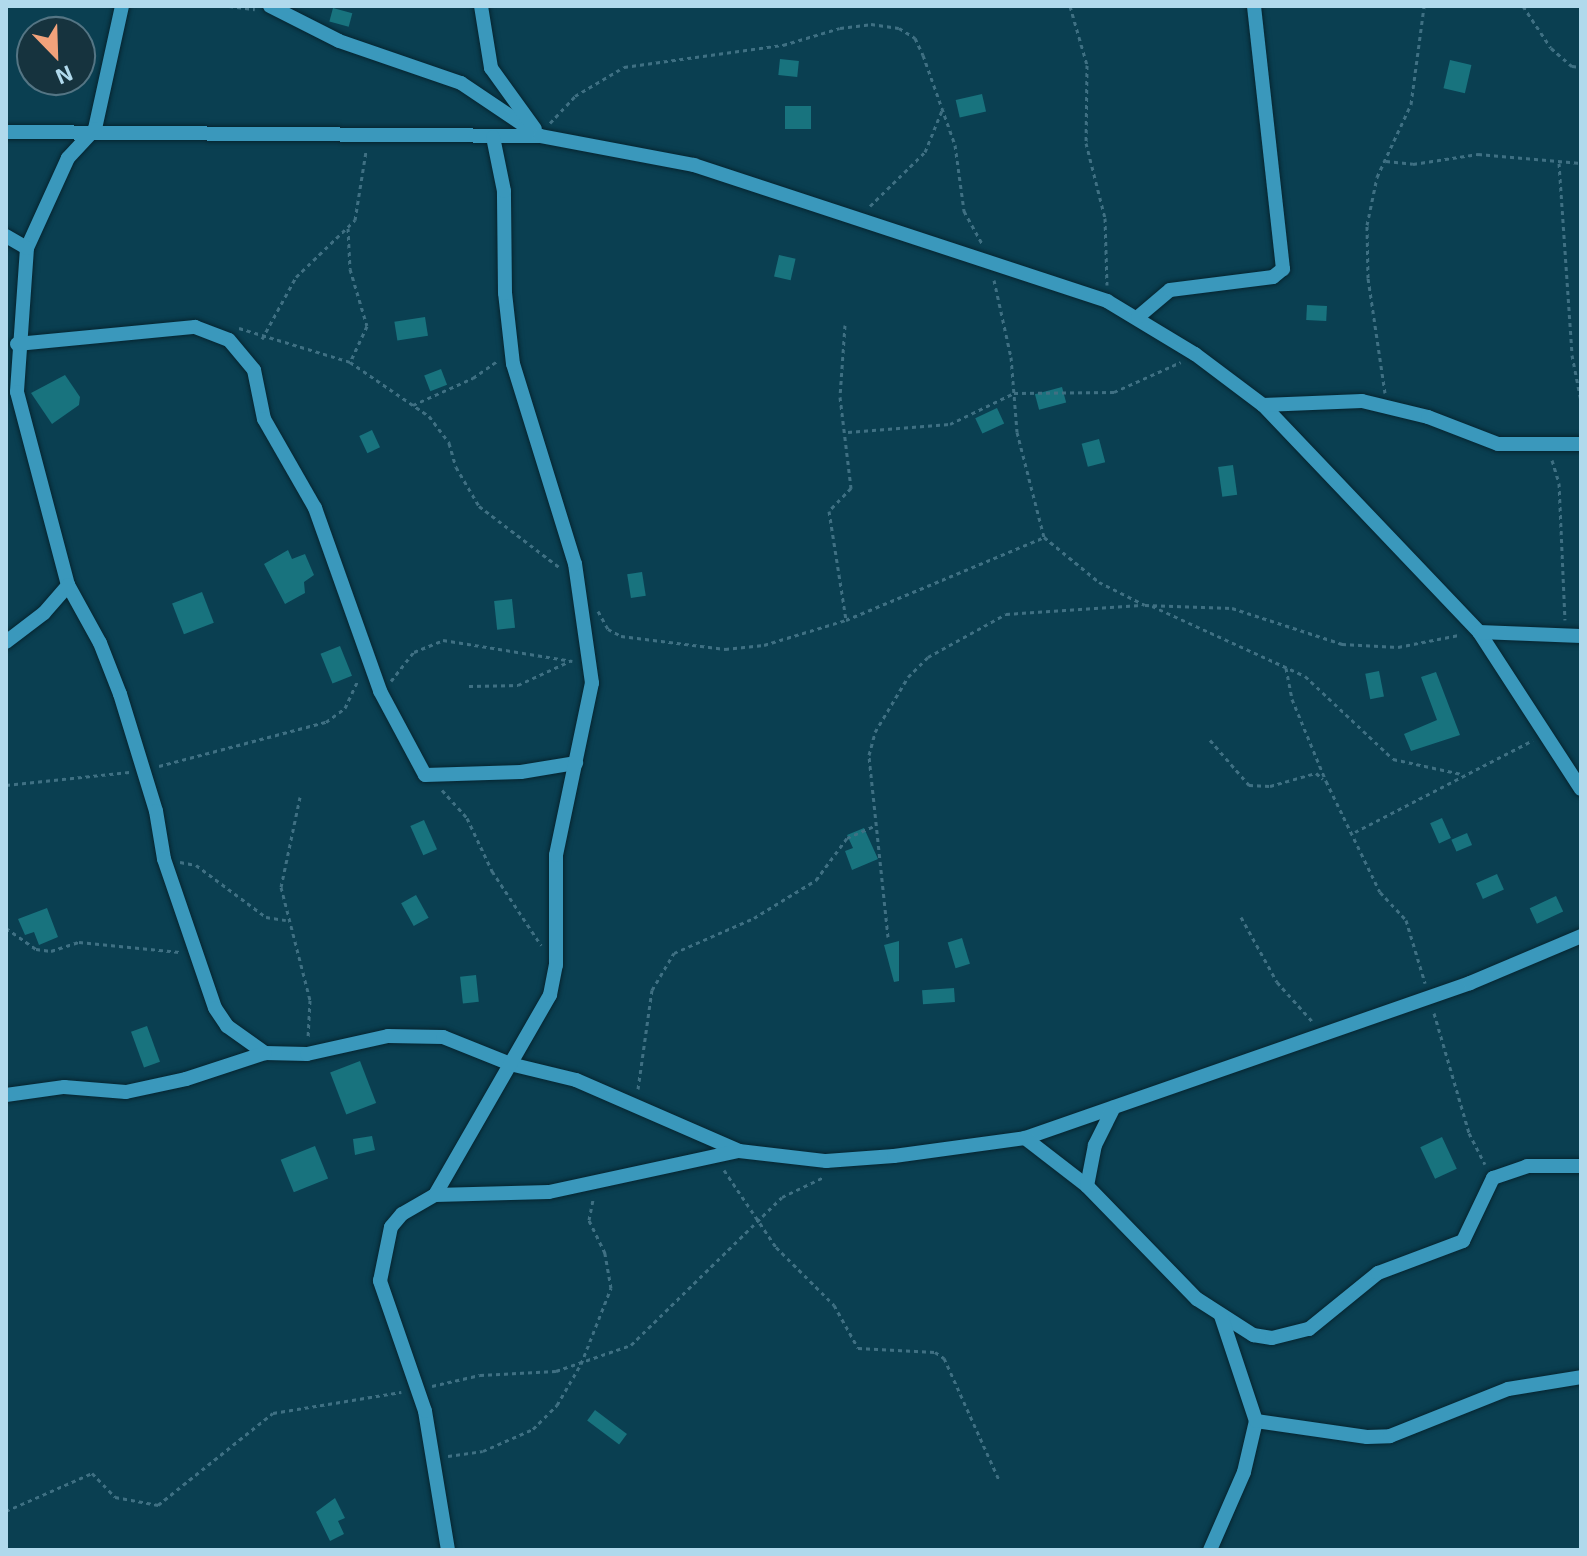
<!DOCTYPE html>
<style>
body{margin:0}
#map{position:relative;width:1587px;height:1556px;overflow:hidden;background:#0a3f51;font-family:"Exo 2",sans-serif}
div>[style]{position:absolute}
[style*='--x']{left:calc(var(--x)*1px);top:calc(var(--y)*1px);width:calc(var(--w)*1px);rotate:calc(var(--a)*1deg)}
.building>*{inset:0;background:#18737e;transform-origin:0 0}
.path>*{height:3px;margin-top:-1.5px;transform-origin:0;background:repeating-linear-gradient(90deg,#3f7083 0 4px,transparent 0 8px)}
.roads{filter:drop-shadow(0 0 2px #06242f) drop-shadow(0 0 2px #06242f)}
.minor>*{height:14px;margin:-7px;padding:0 7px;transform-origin:7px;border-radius:7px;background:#3a98bc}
span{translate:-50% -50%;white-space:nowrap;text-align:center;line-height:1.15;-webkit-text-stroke:6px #16333e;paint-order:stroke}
.frame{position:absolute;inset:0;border:8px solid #b0d9ec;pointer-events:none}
.north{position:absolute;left:16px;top:16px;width:80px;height:80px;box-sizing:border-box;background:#16333e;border:2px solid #547584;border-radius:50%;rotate:157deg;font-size:22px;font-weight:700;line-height:32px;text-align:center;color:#b0d9ec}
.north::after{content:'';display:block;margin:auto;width:28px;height:36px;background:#f1a27b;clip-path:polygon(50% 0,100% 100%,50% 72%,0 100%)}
</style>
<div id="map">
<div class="building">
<i style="left:333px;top:8px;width:20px;height:14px;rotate:15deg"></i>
<i style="left:780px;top:59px;width:19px;height:16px;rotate:6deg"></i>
<i style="left:1450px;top:60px;width:22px;height:29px;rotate:13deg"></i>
<i style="left:982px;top:94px;width:18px;height:27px;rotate:77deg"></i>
<i style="left:785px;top:106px;width:26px;height:23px"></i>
<i style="left:779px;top:255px;width:17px;height:22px;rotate:13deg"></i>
<i style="left:1307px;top:305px;width:20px;height:15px;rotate:3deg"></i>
<i style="left:425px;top:317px;width:19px;height:31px;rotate:81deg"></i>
<i style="left:441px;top:369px;width:17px;height:18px;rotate:69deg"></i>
<i style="clip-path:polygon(65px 375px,80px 397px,79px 405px,52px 424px,31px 393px)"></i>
<i style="left:1062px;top:387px;width:16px;height:28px;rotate:75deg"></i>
<i style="left:997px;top:408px;width:17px;height:24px;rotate:65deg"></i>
<i style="left:372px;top:430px;width:19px;height:14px;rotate:65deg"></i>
<i style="left:1099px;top:439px;width:24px;height:18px;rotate:75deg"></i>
<i style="left:1233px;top:465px;width:30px;height:15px;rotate:82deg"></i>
<i style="clip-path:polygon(288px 550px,292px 559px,305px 554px,314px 575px,304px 582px,305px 593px,285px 604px,264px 564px)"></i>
<i style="left:642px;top:572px;width:24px;height:15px;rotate:81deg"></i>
<i style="left:202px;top:592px;width:33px;height:32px;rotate:69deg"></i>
<i style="left:512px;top:599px;width:29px;height:18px;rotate:84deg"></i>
<i style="left:340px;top:646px;width:32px;height:21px;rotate:68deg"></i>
<i style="left:1379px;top:671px;width:26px;height:14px;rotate:79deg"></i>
<i style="clip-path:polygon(1436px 672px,1460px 735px,1411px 751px,1404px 734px,1437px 720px,1421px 677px)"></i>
<i style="left:1442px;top:818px;width:22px;height:13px;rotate:66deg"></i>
<i style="left:424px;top:820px;width:32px;height:15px;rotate:66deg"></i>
<i style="clip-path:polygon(864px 828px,878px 859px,852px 870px,845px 851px,853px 848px,847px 835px)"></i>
<i style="left:1467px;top:833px;width:13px;height:17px;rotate:67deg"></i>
<i style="left:1497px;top:874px;width:17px;height:23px;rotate:66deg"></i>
<i style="left:416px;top:895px;width:26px;height:17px;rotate:61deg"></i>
<i style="left:1556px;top:896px;width:17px;height:29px;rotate:65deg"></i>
<i style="clip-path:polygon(47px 908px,58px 937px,39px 945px,34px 932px,25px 935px,18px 919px)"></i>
<i style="left:962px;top:938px;width:27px;height:15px;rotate:73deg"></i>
<i style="clip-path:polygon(899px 941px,899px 981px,894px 982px,884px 945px)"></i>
<i style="left:476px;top:975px;width:27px;height:16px;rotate:84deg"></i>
<i style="left:954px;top:988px;width:14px;height:32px;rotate:86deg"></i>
<i style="left:147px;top:1026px;width:38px;height:17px;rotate:70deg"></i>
<i style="left:360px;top:1061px;width:45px;height:32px;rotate:69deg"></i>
<i style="clip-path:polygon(372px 1136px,375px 1150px,355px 1155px,353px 1139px)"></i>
<i style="left:1442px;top:1137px;width:35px;height:24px;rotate:65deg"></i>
<i style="left:315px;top:1146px;width:35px;height:37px;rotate:68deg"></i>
<i style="left:595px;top:1410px;width:40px;height:13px;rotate:37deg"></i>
<i style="clip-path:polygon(335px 1498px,345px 1518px,338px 1521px,344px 1534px,330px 1541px,316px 1512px)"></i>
</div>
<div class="path">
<i style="--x:229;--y:6;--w:26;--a:7"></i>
<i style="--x:1070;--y:6;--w:61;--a:73.9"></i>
<i style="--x:1087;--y:65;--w:78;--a:90.7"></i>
<i style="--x:1086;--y:143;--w:77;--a:75.8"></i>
<i style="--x:1105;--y:218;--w:67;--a:88.3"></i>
<i style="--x:1523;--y:6;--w:50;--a:56.3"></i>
<i style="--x:1551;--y:48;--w:28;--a:41"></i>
<i style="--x:1572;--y:66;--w:9;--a:6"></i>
<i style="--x:550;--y:123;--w:37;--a:-47"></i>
<i style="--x:575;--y:96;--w:57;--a:-30.6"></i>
<i style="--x:624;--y:67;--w:161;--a:-7.9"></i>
<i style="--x:783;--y:45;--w:59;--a:-16.6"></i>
<i style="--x:840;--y:28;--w:31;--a:-7"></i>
<i style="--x:871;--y:24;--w:28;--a:8"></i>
<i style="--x:899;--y:28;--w:19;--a:32"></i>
<i style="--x:915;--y:38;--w:19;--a:65"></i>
<i style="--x:923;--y:55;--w:96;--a:70.4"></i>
<i style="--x:955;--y:145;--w:67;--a:82.2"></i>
<i style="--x:964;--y:211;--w:38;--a:61"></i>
<i style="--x:1386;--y:161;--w:27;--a:6"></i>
<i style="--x:1413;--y:164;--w:66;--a:-8.7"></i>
<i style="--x:1478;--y:154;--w:103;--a:5"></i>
<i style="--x:1559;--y:163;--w:192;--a:86.1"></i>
<i style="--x:1572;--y:355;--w:47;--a:78.9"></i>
<i style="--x:870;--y:206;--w:77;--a:-44.5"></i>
<i style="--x:925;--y:152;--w:48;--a:-67.8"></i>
<i style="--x:348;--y:228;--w:41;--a:87.2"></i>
<i style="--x:350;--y:269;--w:59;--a:73.4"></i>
<i style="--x:367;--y:326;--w:40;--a:115"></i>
<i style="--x:994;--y:280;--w:79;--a:77.6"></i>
<i style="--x:1011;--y:357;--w:75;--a:85.4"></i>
<i style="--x:1017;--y:432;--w:108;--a:75.6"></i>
<i style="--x:1044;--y:537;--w:71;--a:39.3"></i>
<i style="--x:1099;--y:582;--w:51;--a:26.6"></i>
<i style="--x:1145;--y:605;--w:87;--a:2"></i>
<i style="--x:1232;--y:608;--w:116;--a:18.1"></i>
<i style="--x:1342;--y:644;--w:56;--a:3.1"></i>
<i style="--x:1398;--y:647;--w:62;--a:-11.1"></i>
<i style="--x:845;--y:325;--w:72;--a:94"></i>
<i style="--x:840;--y:397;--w:92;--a:83.1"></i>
<i style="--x:851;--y:488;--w:32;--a:134"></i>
<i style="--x:829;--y:511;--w:110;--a:81.1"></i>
<i style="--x:239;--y:328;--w:116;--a:17"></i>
<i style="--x:350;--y:362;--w:96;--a:34.4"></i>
<i style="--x:429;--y:416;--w:34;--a:53"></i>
<i style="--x:449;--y:443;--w:25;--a:74"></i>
<i style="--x:456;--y:467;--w:45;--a:59.5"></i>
<i style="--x:479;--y:506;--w:101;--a:37.3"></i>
<i style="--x:262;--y:339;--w:71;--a:-61.3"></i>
<i style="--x:296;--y:277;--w:82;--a:-44"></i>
<i style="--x:355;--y:220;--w:70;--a:-80.9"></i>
<i style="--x:1385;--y:393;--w:116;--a:-98.4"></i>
<i style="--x:1368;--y:278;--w:53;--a:-91.1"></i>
<i style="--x:1367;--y:225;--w:49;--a:-78.2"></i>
<i style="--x:1377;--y:177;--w:81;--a:-65"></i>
<i style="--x:1411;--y:104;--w:99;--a:-82.4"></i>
<i style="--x:413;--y:405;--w:66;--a:-24.2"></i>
<i style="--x:473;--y:378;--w:29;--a:-35"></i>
<i style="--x:848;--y:432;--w:102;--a:-4.5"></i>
<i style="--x:950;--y:424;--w:71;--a:-25.8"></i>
<i style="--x:1014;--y:393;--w:100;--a:-0.6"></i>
<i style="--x:1114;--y:392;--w:73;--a:-24.1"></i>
<i style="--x:1552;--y:460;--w:24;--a:73"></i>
<i style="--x:1559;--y:483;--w:137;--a:87.5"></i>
<i style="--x:1152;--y:606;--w:168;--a:24.6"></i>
<i style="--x:1305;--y:676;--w:121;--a:43.3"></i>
<i style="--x:1393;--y:759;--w:70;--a:12.4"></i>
<i style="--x:598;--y:611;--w:21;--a:61"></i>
<i style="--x:608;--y:629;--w:15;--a:28"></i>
<i style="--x:621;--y:636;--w:105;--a:7.1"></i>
<i style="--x:725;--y:649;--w:39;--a:-6"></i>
<i style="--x:764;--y:645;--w:86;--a:-17"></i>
<i style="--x:846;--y:620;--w:215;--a:-22.7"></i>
<i style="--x:1286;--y:668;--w:32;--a:79"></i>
<i style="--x:1292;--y:699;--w:89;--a:67.5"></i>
<i style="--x:1326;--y:781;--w:123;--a:64.1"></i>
<i style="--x:1380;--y:892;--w:38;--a:47"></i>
<i style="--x:1406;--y:920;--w:66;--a:73.2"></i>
<i style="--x:391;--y:681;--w:37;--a:-52"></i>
<i style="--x:414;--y:652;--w:31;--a:-22"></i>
<i style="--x:443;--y:640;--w:131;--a:9.2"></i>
<i style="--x:469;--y:686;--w:49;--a:-1.2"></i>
<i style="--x:518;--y:685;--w:57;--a:-24.8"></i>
<i style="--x:1210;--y:740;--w:60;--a:49.1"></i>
<i style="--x:1249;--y:785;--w:21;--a:3"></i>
<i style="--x:1270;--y:786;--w:48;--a:-15.8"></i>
<i style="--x:1316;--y:773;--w:9;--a:41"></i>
<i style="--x:159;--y:766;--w:173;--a:-14.8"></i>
<i style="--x:326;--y:722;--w:24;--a:-36"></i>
<i style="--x:345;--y:708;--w:31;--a:-65"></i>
<i style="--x:6;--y:785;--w:124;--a:-6"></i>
<i style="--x:442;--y:790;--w:38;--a:48"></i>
<i style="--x:467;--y:818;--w:59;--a:64.7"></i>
<i style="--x:492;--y:871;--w:89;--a:56.5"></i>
<i style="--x:300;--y:797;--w:92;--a:101.9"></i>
<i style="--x:281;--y:887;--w:117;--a:75.6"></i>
<i style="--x:310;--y:1000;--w:38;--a:93"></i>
<i style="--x:1355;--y:832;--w:200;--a:-27.3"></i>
<i style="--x:180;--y:862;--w:16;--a:11"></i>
<i style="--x:196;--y:865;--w:87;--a:36.6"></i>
<i style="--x:266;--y:917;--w:20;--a:9"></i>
<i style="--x:1241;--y:917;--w:74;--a:61"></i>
<i style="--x:1277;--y:982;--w:52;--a:48.1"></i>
<i style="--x:6;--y:928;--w:37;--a:35"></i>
<i style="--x:36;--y:949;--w:15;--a:8"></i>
<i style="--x:51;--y:951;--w:29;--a:-18"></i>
<i style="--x:79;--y:942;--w:101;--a:5.7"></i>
<i style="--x:888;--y:937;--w:183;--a:-96"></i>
<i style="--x:869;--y:755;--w:24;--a:-75"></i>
<i style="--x:875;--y:732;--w:64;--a:-59"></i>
<i style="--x:908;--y:677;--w:28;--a:-45"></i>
<i style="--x:928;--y:657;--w:89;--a:-28.9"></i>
<i style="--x:1006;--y:614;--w:135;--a:-3.8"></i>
<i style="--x:1434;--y:1013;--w:125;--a:73.7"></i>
<i style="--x:1469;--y:1133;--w:35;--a:63"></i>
<i style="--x:638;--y:1089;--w:100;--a:-82"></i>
<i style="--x:652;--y:990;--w:43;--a:-59.3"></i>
<i style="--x:674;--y:953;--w:87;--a:-23.6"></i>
<i style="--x:754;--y:918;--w:73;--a:-31.5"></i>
<i style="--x:816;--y:880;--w:52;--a:-53.6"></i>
<i style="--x:847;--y:838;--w:30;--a:-24"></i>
<i style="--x:724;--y:1170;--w:93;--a:56"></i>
<i style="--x:776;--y:1247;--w:82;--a:45"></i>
<i style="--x:834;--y:1305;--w:49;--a:60.8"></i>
<i style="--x:858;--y:1348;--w:77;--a:3"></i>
<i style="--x:935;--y:1352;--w:11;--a:34"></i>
<i style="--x:944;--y:1358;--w:134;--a:65.7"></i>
<i style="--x:432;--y:1386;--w:49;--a:-12.9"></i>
<i style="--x:480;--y:1375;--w:76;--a:-3"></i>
<i style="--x:556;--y:1371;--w:79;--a:-19.1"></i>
<i style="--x:631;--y:1345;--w:211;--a:-44.4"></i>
<i style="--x:782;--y:1197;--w:47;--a:-25.5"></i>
<i style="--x:448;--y:1456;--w:35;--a:-8"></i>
<i style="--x:483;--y:1451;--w:55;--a:-23.7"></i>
<i style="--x:533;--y:1429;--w:34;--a:-45"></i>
<i style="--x:557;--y:1405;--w:48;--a:-59.7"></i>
<i style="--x:581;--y:1364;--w:82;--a:-68.5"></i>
<i style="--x:611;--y:1288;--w:36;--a:-100"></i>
<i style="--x:605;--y:1253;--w:37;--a:-116"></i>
<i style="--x:589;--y:1220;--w:21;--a:-79"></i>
<i style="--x:6;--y:1511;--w:94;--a:-23.8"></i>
<i style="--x:92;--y:1473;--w:33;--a:46"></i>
<i style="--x:115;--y:1497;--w:44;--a:10.5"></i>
<i style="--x:158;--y:1505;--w:147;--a:-38.7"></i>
<i style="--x:273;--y:1413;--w:130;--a:-9.3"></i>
</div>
<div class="roads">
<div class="minor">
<i style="--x:122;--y:6;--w:126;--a:102.4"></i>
<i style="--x:95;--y:129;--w:40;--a:133"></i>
<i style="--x:68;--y:158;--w:99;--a:114.5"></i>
<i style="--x:27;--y:248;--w:144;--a:94"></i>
<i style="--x:17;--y:392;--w:200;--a:75.2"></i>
<i style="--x:68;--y:585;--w:66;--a:61.1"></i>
<i style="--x:100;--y:643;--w:55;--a:68.6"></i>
<i style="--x:120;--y:694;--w:122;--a:72.9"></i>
<i style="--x:156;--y:811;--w:49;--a:80.5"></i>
<i style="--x:164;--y:859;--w:157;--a:71.1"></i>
<i style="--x:215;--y:1008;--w:22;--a:56"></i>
<i style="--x:227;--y:1026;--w:47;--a:35.4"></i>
<i style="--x:265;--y:1053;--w:42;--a:1.4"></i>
<i style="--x:307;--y:1054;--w:83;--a:-12.5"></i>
<i style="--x:388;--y:1036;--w:55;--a:1"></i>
<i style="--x:443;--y:1037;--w:72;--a:21.9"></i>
<i style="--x:510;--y:1064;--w:68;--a:13.6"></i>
<i style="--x:576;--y:1080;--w:178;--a:23.5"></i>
<i style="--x:739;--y:1151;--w:88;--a:6.6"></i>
<i style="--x:826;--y:1161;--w:68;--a:-4.2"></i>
<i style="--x:894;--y:1156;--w:132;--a:-7.8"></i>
<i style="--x:1025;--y:1138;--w:471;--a:-19.2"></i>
<i style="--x:1470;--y:983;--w:121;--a:-22.9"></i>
<i style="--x:270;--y:6;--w:77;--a:26.9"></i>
<i style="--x:339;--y:41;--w:129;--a:19"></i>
<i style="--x:461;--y:83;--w:95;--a:33.9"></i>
<i style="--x:481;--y:6;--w:63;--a:80.8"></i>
<i style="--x:491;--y:68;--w:75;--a:54.2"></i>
<i style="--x:6;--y:132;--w:534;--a:0.43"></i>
<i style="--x:540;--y:136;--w:157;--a:10.7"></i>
<i style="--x:694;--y:165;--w:435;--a:18.2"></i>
<i style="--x:1107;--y:301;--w:103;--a:31.1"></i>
<i style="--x:1195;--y:354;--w:85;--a:36.9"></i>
<i style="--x:1263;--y:405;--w:313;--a:46.4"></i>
<i style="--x:1479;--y:632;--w:187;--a:57"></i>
<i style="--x:6;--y:236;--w:24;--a:30"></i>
<i style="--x:1138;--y:317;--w:42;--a:-40.2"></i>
<i style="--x:1170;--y:290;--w:104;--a:-7.2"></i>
<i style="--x:1273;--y:277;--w:13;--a:-39"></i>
<i style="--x:1283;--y:269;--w:265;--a:-96.3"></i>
<i style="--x:17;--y:344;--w:179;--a:-5.5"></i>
<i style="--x:195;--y:327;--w:36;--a:21"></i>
<i style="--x:229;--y:340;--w:39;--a:50"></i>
<i style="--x:254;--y:370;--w:50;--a:78.5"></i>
<i style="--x:264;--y:419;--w:103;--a:60.2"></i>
<i style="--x:315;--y:508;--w:194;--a:70.4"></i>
<i style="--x:380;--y:691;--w:95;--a:61.8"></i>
<i style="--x:425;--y:775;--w:96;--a:-1.8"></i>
<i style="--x:521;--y:772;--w:56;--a:-9.3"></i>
<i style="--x:1263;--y:405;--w:99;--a:-2.3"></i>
<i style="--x:1362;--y:401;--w:68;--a:13.6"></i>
<i style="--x:1428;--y:417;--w:75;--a:21.1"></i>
<i style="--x:1498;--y:444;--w:83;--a:0"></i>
<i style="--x:1479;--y:632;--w:102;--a:2.2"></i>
<i style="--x:6;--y:642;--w:48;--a:-37.3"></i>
<i style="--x:44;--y:613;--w:37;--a:-49"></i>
<i style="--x:6;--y:1095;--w:59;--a:-7.9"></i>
<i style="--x:64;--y:1087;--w:62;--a:4.6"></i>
<i style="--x:126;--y:1092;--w:61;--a:-12.2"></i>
<i style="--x:186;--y:1079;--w:83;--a:-18.2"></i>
<i style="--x:1025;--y:1138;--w:78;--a:37.7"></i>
<i style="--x:1087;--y:1186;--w:158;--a:45.8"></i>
<i style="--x:1197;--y:1299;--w:67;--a:32.7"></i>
<i style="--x:1253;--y:1335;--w:19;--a:9"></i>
<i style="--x:1272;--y:1338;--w:38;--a:-14"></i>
<i style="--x:1309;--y:1329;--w:89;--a:-39.1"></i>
<i style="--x:1378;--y:1273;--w:91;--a:-20.6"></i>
<i style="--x:1463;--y:1241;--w:70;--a:-64.5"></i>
<i style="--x:1493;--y:1178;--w:36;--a:-19"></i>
<i style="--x:1527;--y:1166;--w:54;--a:0"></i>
<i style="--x:1087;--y:1186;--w:42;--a:-79"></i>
<i style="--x:1095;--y:1145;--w:42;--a:-63.4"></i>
<i style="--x:435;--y:1195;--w:231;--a:-60.1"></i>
<i style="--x:550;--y:995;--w:31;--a:-79"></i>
<i style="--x:556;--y:965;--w:110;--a:-90"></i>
<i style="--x:556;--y:855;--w:176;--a:-78.2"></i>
<i style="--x:592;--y:683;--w:120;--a:-98.1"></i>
<i style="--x:575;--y:564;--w:209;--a:-107.2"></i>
<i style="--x:513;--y:364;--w:71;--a:-96.4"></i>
<i style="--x:505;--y:293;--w:102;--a:-90.6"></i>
<i style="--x:504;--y:191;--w:55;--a:-101.5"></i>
<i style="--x:1256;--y:1421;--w:112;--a:8.2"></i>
<i style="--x:1367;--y:1437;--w:23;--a:-2"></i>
<i style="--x:1390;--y:1436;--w:127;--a:-21.7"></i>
<i style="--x:1508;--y:1389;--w:74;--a:-9.3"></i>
<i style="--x:448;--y:1550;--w:141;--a:-99.4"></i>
<i style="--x:425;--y:1411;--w:138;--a:-109.1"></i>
<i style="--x:380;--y:1281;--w:55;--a:-78.5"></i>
<i style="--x:391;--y:1227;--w:17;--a:-50"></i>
<i style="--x:402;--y:1214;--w:38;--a:-30"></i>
<i style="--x:435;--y:1195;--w:114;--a:-1.5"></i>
<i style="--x:549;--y:1192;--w:194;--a:-12.2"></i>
<i style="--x:1210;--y:1550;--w:85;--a:-66.4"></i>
<i style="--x:1244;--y:1472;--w:52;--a:-76.8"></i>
<i style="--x:1256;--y:1421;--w:111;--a:-108.4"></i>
</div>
</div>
<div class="frame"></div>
<div class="north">N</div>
</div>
